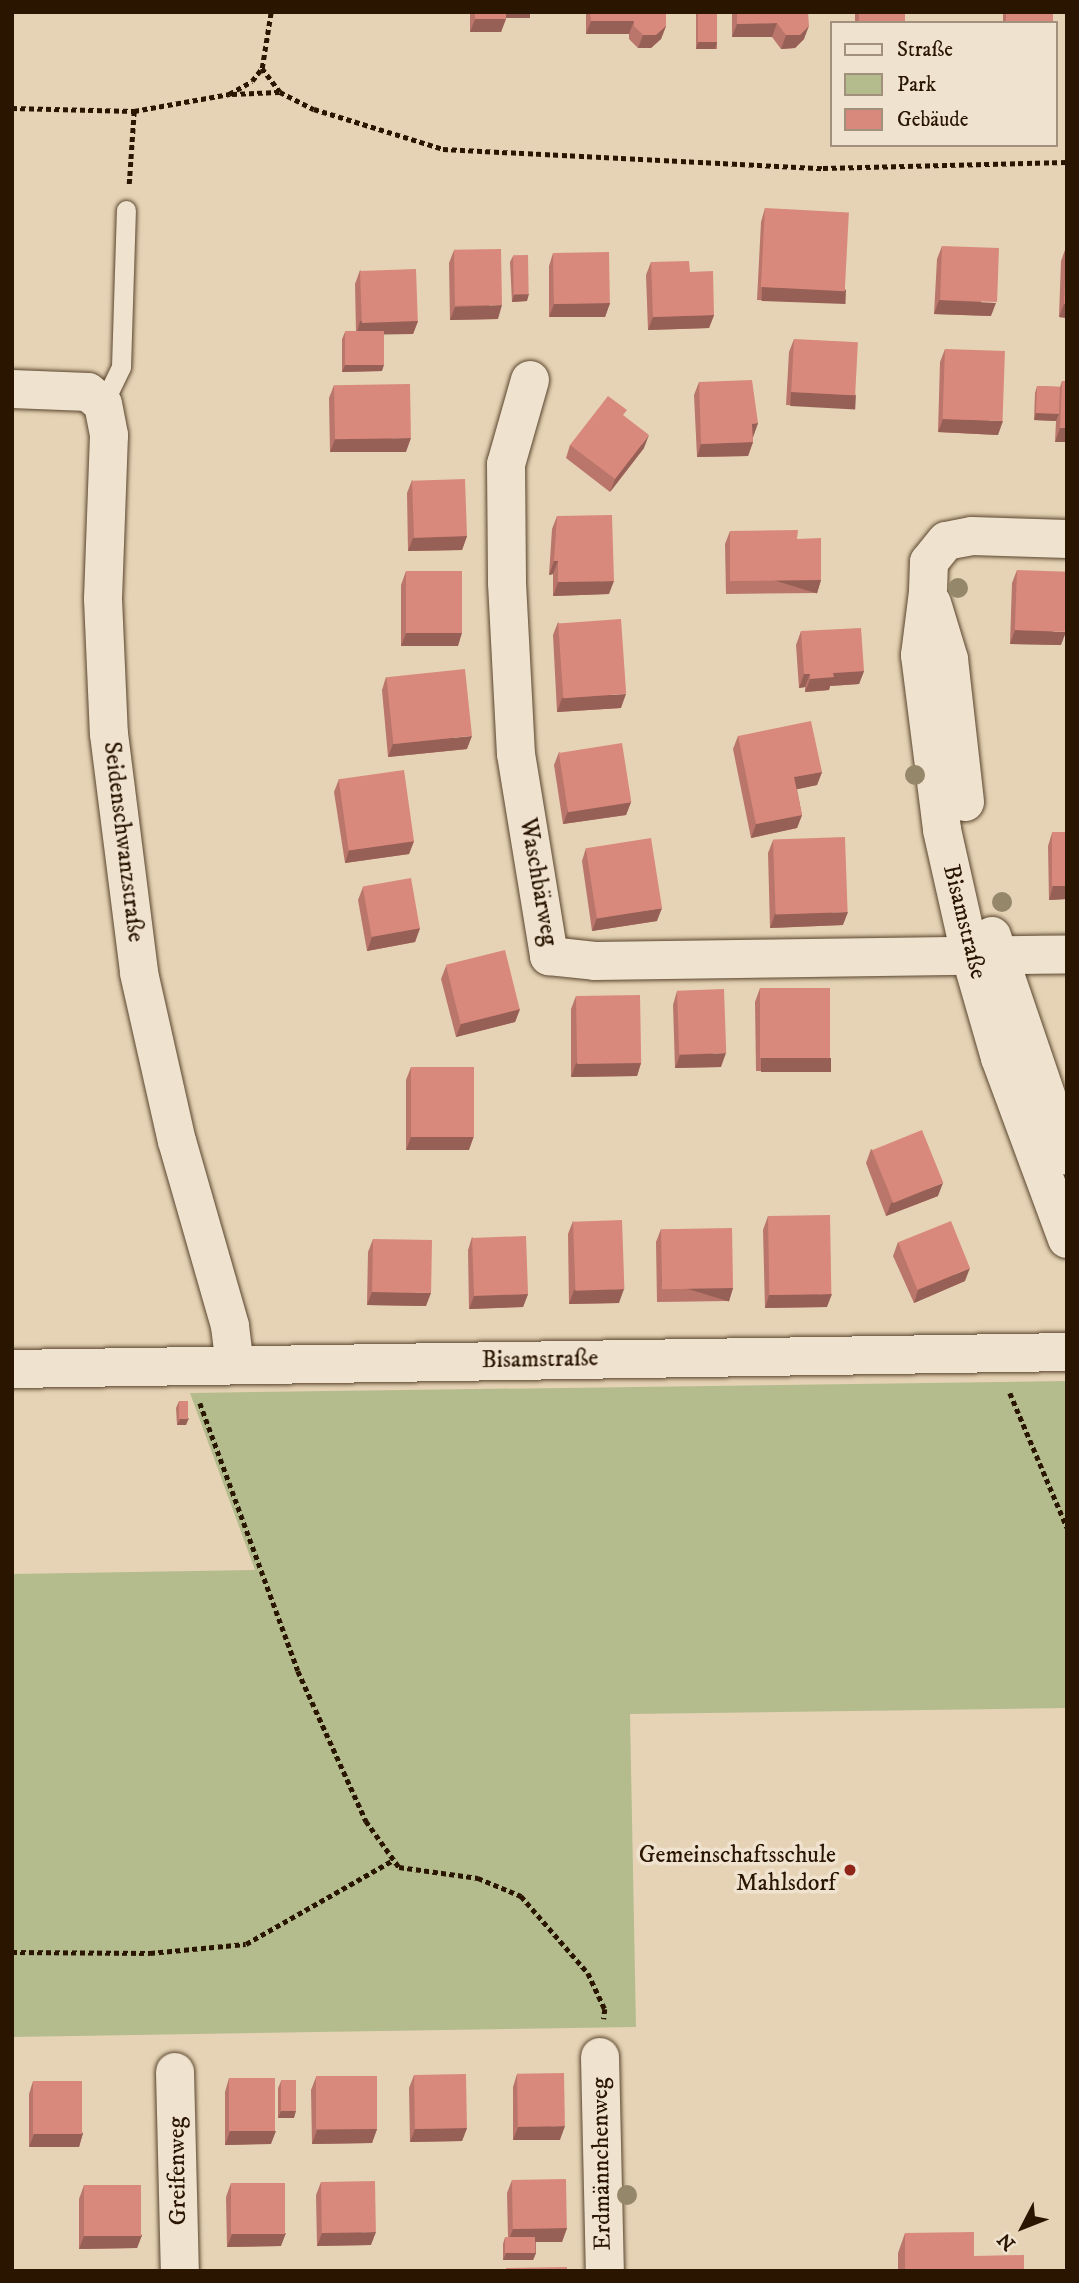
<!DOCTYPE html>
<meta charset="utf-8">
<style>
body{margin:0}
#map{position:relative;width:1079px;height:2283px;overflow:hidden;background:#e6d3b5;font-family:"IM FELL DW Pica",serif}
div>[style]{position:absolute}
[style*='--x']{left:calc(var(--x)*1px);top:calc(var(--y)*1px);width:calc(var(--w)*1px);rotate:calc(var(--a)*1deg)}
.green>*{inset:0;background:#b4bc8e}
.path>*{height:4.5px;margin-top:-2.25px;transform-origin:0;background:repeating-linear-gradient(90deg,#2a1600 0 5px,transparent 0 8.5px)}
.roads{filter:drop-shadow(0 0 2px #59452d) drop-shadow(0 0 2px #59452d)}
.lane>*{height:19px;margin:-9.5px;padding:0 9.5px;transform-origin:9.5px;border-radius:9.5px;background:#efe2cf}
.street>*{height:38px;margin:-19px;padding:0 19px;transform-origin:19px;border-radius:19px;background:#efe2cf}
.trees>*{width:20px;height:20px;margin:-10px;border-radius:50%;background:#958769}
.wall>*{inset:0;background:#ba766b;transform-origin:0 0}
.shaded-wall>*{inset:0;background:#976057;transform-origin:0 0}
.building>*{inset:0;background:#d8897c;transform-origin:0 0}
.dots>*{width:19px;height:19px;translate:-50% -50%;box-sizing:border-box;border:4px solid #efe2cf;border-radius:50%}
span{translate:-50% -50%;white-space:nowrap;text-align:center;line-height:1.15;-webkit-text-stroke:7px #efe2cf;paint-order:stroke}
.street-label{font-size:24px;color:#2a1600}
.poi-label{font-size:24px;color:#2a1600}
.right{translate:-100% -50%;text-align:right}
.frame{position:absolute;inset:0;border:14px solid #2a1600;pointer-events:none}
.legend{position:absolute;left:830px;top:21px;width:228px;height:126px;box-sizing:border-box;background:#efe2cf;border:2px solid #a0907c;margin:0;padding:9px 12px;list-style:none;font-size:21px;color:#2a1600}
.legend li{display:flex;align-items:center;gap:14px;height:35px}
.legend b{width:35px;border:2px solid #a0907c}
.north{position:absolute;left:988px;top:2192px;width:70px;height:70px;-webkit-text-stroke:5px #efe2cf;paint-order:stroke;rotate:228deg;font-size:19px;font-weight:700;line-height:28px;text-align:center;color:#2a1600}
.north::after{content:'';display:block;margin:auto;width:24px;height:32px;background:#2a1600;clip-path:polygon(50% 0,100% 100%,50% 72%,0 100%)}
</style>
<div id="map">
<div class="green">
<i style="clip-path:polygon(1067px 1381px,1067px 1708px,630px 1714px,636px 2027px,12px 2037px,12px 1574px,255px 1570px,190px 1393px)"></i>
</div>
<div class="path">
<i style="--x:262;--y:68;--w:30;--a:53"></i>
<i style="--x:280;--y:92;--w:38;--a:27"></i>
<i style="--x:314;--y:109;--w:135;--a:17.2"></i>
<i style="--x:443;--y:149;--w:380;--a:2.9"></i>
<i style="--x:823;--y:168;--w:244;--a:-1.4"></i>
<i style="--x:232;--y:94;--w:47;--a:-2.4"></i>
<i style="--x:12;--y:108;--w:122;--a:1.4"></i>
<i style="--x:134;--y:111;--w:97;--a:-10.1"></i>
<i style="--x:229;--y:94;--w:26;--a:-29"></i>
<i style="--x:252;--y:81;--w:16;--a:-52"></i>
<i style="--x:262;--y:68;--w:57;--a:-80.9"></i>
<i style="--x:129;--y:184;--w:73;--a:-86.1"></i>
<i style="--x:1010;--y:1393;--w:146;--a:67"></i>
<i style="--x:200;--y:1403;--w:285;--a:69.9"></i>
<i style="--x:298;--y:1671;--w:165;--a:65.6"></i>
<i style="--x:366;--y:1821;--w:57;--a:54.3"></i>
<i style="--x:399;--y:1867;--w:80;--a:7.9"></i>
<i style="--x:478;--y:1878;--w:47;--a:22.7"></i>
<i style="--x:521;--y:1896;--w:102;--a:49"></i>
<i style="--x:588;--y:1973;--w:40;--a:65"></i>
<i style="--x:605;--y:2009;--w:10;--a:96"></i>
<i style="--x:12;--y:1952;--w:138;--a:0.4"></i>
<i style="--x:150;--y:1953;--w:96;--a:-5.4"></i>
<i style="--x:246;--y:1944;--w:169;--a:-29.7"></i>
</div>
<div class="roads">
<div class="lane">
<i style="--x:103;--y:404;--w:41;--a:-64.1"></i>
<i style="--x:121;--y:367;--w:157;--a:-88.2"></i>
</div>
<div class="street">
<i style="--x:530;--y:380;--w:87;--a:105.9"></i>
<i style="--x:506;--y:464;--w:119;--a:89.5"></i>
<i style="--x:507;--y:583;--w:171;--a:87"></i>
<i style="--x:516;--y:754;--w:205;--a:80.7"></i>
<i style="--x:549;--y:956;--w:46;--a:6.2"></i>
<i style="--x:595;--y:961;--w:472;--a:-0.8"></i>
<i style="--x:12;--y:389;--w:76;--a:2.3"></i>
<i style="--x:88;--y:392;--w:19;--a:39"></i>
<i style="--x:103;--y:404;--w:32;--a:79"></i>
<i style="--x:109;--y:435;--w:164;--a:92.1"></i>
<i style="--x:103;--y:599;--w:135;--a:87.5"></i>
<i style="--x:109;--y:734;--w:241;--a:82.8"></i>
<i style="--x:139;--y:973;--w:172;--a:77.3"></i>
<i style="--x:177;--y:1141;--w:192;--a:74"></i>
<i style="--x:230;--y:1326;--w:38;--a:83"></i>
<i style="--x:1067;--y:539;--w:95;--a:-178.2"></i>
<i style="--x:972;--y:536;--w:26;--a:169"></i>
<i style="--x:946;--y:541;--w:27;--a:129"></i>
<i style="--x:929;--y:562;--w:30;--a:92"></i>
<i style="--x:928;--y:592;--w:64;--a:97.2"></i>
<i style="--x:920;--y:655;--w:176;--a:82.8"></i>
<i style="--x:942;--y:830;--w:127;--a:77.3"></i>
<i style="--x:970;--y:954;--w:108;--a:73.9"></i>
<i style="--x:1000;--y:1058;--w:193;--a:69.7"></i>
<i style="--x:932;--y:603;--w:59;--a:73.1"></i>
<i style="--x:949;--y:659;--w:144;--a:83.6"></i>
<i style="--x:992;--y:936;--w:232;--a:71.2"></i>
<i style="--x:12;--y:1369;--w:1055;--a:-0.92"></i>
<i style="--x:600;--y:2057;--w:214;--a:88.7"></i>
<i style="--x:175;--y:2072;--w:199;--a:88.6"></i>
</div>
</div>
<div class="trees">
<i style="left:958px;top:588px"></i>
<i style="left:915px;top:775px"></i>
<i style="left:1002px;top:902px"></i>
<i style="left:627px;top:2195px"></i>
</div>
<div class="wall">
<i style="clip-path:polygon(470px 12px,530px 12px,528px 18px,506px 18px,501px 32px,470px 32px)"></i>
<i style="clip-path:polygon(586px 12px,666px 12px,666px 26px,661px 39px,651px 48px,638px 48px,629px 39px,629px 34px,586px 34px)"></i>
<i style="left:696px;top:12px;width:21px;height:37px"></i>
<i style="clip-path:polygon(732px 12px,808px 12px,804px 39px,795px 48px,781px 49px,772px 37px,732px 37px)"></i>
<i style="left:855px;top:12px;width:50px;height:11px"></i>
<i style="left:1003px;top:12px;width:50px;height:11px"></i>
<i style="clip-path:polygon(765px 208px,846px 290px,841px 303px,757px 300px,761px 222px)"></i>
<i style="clip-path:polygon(942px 246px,991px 316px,934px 314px,937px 259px)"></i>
<i style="clip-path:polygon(1066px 247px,1067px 318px,1059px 317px,1061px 261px)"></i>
<i style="clip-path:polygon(454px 250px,498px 319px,450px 320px,449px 263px)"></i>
<i style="clip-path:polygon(553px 253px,610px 303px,605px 317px,549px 317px,549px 266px)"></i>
<i style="clip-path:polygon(513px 256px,527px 301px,512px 302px,510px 262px)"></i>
<i style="clip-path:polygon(651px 262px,690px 272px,714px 315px,709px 328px,648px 330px,646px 275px)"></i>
<i style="clip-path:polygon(360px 270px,418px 321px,413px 334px,384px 334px,382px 371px,342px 372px,342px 339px,345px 332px,356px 332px,355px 284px)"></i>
<i style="clip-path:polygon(794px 339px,856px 395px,851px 408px,786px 405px,789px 352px)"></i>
<i style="clip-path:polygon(945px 349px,998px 435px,938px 432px,940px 362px)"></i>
<i style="clip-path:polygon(1062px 381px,1067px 442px,1055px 442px,1056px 421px,1034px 420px,1035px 393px,1037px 386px,1060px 387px)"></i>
<i style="clip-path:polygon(699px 382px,758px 423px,753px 437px,753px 442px,748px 456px,697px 457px,694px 395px)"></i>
<i style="clip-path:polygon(334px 385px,406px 452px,330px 452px,329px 398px)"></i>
<i style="clip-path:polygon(625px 417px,644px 448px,610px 492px,566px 458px,570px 445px)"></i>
<i style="clip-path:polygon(412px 480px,467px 536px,462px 550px,408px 551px,407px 493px)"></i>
<i style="clip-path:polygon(557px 516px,609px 594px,553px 596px,553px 574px,549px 575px,552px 529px)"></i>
<i style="clip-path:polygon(730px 531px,797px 539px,821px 580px,817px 593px,726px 594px,725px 544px)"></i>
<i style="clip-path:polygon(1017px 570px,1061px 645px,1010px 644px,1012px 583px)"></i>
<i style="clip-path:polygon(406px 571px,458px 646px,401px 646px,401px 585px)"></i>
<i style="clip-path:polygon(558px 622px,621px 708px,557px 712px,553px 635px)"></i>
<i style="clip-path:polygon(801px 631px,864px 671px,859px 684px,830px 686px,829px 690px,805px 692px,805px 687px,799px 688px,796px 645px)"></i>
<i style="clip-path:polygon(386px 677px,467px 749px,388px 757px,382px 690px)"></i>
<i style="clip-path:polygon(738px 736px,822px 772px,817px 785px,797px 789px,802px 815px,797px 828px,751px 838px,733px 749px)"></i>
<i style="clip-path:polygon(559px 752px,631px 802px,626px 815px,563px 824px,554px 765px)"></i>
<i style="clip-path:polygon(339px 779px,414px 841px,409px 854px,345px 863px,334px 792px)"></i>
<i style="clip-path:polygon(1067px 832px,1067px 899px,1049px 900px,1048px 846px,1052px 833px)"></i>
<i style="clip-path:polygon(773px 840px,843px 925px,770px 928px,768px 853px)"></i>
<i style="clip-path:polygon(586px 848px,657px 921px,592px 931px,582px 861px)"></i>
<i style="clip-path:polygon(363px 887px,420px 928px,415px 942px,367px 951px,358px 900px)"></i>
<i style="clip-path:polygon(446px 966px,520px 1009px,515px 1022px,456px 1037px,441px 979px)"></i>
<i style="clip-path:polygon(760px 988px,826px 1071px,756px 1071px,755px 1002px)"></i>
<i style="clip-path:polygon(677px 991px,721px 1067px,675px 1068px,673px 1005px)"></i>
<i style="clip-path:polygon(576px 996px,641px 1063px,637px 1076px,571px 1077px,571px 1009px)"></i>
<i style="clip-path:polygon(411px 1067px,469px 1150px,406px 1150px,406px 1080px)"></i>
<i style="clip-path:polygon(871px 1149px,938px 1196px,886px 1216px,866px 1163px)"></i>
<i style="clip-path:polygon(768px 1216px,827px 1307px,765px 1308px,763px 1230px)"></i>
<i style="clip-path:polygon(573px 1221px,619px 1303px,569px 1304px,568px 1234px)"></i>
<i style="clip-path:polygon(661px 1229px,733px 1288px,729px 1301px,657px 1302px,656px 1242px)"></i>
<i style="clip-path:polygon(472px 1237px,528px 1294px,523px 1307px,469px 1309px,468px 1250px)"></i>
<i style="clip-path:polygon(373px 1239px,426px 1306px,367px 1305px,368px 1252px)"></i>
<i style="clip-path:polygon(898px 1242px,965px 1281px,914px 1303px,893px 1256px)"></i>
<i style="clip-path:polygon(179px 1401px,186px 1425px,177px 1425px,176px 1408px)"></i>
<i style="clip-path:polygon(517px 2074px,560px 2140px,513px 2140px,513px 2087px)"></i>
<i style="clip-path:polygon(414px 2075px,467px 2128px,462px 2141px,410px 2142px,409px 2088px)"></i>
<i style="clip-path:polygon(316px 2077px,377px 2129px,372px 2143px,312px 2144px,311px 2090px)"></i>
<i style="clip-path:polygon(229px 2078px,271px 2144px,225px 2145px,225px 2092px)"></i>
<i style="clip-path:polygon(33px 2081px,83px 2133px,79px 2147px,29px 2147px,29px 2094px)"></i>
<i style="clip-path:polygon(281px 2081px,294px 2118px,278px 2118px,278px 2088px)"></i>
<i style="clip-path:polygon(512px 2180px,567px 2228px,562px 2242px,536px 2242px,536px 2253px,533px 2260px,503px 2260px,503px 2244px,505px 2237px,508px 2237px,507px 2193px)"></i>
<i style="clip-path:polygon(321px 2182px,371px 2245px,317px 2246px,316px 2195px)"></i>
<i style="clip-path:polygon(231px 2183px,281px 2246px,227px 2247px,226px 2197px)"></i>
<i style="clip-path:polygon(84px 2185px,142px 2235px,137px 2248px,79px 2249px,79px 2199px)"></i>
<i style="clip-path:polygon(905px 2233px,974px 2256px,1024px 2271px,898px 2271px,898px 2253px)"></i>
</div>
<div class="shaded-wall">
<i style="left:503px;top:12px;width:27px;height:6px"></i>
<i style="clip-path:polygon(475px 19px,506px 19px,501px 32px,470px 32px)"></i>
<i style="clip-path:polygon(591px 21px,634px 21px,629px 34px,586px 34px)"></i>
<i style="clip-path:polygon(777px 23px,772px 37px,732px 37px,737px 24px)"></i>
<i style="clip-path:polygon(666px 26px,661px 39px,651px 48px,638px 48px,643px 35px)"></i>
<i style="clip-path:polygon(809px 26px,804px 39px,795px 48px,781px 49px,786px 35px)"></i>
<i style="clip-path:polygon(698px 42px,717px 42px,715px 49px,696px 49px)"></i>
<i style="left:762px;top:287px;width:84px;height:14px;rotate:2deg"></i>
<i style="clip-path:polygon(529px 294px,527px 301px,512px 302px,514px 295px)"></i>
<i style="clip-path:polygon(939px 300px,996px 303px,991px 316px,934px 314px)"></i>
<i style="clip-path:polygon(610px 303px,605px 317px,549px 317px,554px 304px)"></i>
<i style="clip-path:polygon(1064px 304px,1067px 304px,1067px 318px,1059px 317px)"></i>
<i style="clip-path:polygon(502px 305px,498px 319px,450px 320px,455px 307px)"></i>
<i style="clip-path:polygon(714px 315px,709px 328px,648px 330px,653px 317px)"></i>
<i style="clip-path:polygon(360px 321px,418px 321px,413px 334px,356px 335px)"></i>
<i style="clip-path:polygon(345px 365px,384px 365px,382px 371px,342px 372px)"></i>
<i style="left:791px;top:392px;width:65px;height:14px;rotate:3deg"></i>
<i style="clip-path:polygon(1036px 413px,1059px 414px,1056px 421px,1034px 420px)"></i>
<i style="clip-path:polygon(943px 419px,1003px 421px,998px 435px,938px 432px)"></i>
<i style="clip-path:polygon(758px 423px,753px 437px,748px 437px,752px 424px)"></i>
<i style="clip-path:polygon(1060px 428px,1067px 428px,1067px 442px,1055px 442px)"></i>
<i style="clip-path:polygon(649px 435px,644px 448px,610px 492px,615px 479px)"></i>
<i style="clip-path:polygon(411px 438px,406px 452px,330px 452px,335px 439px)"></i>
<i style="clip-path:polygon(753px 442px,748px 456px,697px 457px,701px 444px)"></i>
<i style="clip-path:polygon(467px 536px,462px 550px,408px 551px,413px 538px)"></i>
<i style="clip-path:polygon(554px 561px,558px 561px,553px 574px,549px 575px)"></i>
<i style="left:821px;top:580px;width:14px;height:91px;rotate:107deg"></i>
<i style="clip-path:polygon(614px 581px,609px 594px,553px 596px,558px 582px)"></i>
<i style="clip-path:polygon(1015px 630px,1066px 632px,1061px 645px,1010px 644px)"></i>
<i style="clip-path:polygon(406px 633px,462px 633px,458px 646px,401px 646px)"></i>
<i style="clip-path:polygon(864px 671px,859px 684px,830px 686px,829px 690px,805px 692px,810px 679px,833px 673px)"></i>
<i style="clip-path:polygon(804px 674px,810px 674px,805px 687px,799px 688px)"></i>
<i style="clip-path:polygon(626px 694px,621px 708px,557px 712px,562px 698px)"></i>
<i style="clip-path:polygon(472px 736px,467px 749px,388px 757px,393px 744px)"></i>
<i style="clip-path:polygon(822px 772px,817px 785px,789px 791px,794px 777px)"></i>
<i style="clip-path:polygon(631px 802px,626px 815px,563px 824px,568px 811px)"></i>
<i style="clip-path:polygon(802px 815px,797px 828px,751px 838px,756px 824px)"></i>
<i style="clip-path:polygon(414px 841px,409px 854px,345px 863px,349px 850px)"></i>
<i style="clip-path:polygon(1053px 886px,1067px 886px,1067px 899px,1049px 900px)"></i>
<i style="clip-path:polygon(662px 908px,657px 921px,592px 931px,597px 918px)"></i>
<i style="clip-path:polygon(848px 912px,843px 925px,770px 928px,775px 914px)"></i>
<i style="clip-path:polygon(420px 928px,415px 942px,367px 951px,372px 937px)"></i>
<i style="clip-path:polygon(520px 1009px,515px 1022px,456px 1037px,461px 1024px)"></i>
<i style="clip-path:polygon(726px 1053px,721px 1067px,675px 1068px,680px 1055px)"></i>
<i style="left:761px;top:1058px;width:70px;height:14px"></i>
<i style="clip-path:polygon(576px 1063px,641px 1063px,637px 1076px,571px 1077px)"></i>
<i style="clip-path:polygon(474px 1136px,469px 1150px,406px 1150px,411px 1137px)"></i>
<i style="clip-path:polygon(943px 1183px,938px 1196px,886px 1216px,891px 1203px)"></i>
<i style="clip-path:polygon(970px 1268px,965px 1281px,914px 1303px,918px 1290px)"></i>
<i style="left:733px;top:1288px;width:14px;height:71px;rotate:107deg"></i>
<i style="clip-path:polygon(624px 1289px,619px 1303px,569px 1304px,574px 1290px)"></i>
<i style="clip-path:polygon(372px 1292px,431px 1293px,426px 1306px,367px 1305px)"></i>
<i style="clip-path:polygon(528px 1294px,523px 1307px,469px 1309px,474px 1296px)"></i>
<i style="clip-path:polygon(832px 1294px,827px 1307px,765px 1308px,769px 1295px)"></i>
<i style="clip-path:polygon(189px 1418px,186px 1425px,177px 1425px,180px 1419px)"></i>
<i style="clip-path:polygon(281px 2111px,296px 2111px,294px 2118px,278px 2118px)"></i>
<i style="clip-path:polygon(565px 2126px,560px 2140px,513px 2140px,518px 2127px)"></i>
<i style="clip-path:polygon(467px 2128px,462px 2141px,410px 2142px,415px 2129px)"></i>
<i style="clip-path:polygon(377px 2129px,372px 2143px,312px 2144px,317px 2130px)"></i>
<i style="clip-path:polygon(230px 2131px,276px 2131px,271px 2144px,225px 2145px)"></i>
<i style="clip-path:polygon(83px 2133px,79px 2147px,29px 2147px,34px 2134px)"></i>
<i style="clip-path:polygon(567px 2228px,562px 2242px,508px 2242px,513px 2229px)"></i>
<i style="clip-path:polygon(376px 2232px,371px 2245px,317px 2246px,322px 2233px)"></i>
<i style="clip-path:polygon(286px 2233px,281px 2246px,227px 2247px,232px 2234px)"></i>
<i style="clip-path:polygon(142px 2235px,137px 2248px,79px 2249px,84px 2236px)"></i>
<i style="clip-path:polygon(506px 2253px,536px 2253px,533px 2260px,503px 2260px)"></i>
</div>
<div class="building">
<i style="left:475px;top:12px;width:31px;height:7px"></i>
<i style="clip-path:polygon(590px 12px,666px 12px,666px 26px,656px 35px,643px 35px,634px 26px,634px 21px,591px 21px)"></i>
<i style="left:698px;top:12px;width:19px;height:30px"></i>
<i style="clip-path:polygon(737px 12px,808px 12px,809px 26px,800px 35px,786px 35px,777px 23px,737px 24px)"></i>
<i style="left:859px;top:12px;width:46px;height:11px"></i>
<i style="left:1006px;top:12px;width:47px;height:11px"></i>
<i style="left:765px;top:208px;width:84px;height:79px;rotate:3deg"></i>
<i style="left:942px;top:246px;width:57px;height:54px;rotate:2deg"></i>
<i style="clip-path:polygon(1066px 247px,1067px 247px,1067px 304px,1064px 304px)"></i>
<i style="left:501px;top:249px;width:56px;height:47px;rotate:89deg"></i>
<i style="left:609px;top:252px;width:51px;height:56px;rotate:89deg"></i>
<i style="left:528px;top:255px;width:39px;height:15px;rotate:89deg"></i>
<i style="clip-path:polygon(689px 261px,690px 272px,713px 271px,714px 315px,653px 317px,651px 262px)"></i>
<i style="left:416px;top:269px;width:52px;height:56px;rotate:88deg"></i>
<i style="left:384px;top:331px;width:34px;height:39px;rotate:90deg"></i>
<i style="left:794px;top:339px;width:64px;height:53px;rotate:3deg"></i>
<i style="left:945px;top:349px;width:60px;height:70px;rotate:2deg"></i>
<i style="clip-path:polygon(752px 380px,758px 423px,752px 424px,753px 442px,701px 444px,699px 382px)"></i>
<i style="clip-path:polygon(1062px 381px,1067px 381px,1067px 428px,1060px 428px)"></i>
<i style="left:410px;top:384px;width:54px;height:76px;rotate:89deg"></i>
<i style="left:1037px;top:386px;width:23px;height:27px;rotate:2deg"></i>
<i style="clip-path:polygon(608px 396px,627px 410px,623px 415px,649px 435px,615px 479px,570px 445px)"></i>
<i style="left:465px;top:479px;width:57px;height:53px;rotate:88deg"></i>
<i style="clip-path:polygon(612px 515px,614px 581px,558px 582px,558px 561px,554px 561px,557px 516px)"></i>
<i style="clip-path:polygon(798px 530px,797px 539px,821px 538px,821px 580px,730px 581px,730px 531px)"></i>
<i style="left:1017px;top:570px;width:50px;height:60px;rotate:2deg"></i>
<i style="left:406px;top:571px;width:56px;height:62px"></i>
<i style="left:621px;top:619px;width:75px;height:63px;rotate:86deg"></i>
<i style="clip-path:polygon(861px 628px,864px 671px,833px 673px,834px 677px,810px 679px,810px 674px,804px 674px,801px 631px)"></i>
<i style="left:465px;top:669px;width:67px;height:79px;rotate:84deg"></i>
<i style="clip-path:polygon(811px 721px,822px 772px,794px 777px,802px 815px,756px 824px,738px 736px)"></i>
<i style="left:622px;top:743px;width:60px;height:64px;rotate:81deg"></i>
<i style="left:404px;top:770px;width:72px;height:66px;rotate:82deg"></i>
<i style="left:1067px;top:832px;width:54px;height:15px;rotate:90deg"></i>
<i style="left:845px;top:837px;width:75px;height:72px;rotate:88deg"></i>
<i style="left:651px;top:838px;width:71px;height:66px;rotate:81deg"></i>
<i style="left:411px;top:878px;width:51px;height:49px;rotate:80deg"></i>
<i style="left:505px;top:950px;width:61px;height:61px;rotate:76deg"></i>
<i style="left:760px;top:988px;width:70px;height:70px"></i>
<i style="left:724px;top:989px;width:64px;height:47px;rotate:88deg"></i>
<i style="left:640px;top:995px;width:68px;height:64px;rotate:89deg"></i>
<i style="left:411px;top:1067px;width:63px;height:70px"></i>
<i style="left:922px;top:1130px;width:57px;height:54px;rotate:68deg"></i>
<i style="left:830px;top:1215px;width:79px;height:62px;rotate:89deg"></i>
<i style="left:622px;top:1220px;width:69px;height:49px;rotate:88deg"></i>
<i style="left:951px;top:1221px;width:51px;height:57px;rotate:68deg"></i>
<i style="left:732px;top:1228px;width:60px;height:71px;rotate:89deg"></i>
<i style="left:526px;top:1236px;width:58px;height:54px;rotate:88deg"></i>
<i style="left:373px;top:1239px;width:59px;height:53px;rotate:1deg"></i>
<i style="left:179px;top:1401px;width:9px;height:18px"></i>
<i style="left:564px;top:2073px;width:53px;height:47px;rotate:89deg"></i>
<i style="left:466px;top:2074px;width:54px;height:52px;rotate:89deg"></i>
<i style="left:377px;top:2076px;width:53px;height:61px;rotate:90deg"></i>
<i style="left:229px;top:2078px;width:46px;height:53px"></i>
<i style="left:296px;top:2080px;width:31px;height:15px;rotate:90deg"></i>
<i style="left:33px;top:2081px;width:49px;height:53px"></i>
<i style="left:566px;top:2179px;width:49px;height:54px;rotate:89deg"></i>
<i style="left:375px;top:2181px;width:51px;height:54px;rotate:89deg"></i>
<i style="left:231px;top:2183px;width:54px;height:51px"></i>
<i style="left:84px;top:2185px;width:57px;height:51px"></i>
<i style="clip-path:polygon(974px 2232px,974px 2256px,1024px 2255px,1024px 2271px,905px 2271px,905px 2233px)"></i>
<i style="left:505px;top:2237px;width:30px;height:16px"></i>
<i style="clip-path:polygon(567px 2267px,567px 2271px,506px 2271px,506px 2268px)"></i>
</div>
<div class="dots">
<i style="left:850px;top:1870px;background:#8f2418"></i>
</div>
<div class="street-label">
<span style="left:123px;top:842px;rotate:83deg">Seidenschwanzstraße</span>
<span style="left:538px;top:882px;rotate:80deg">Waschbärweg</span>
<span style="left:964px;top:922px;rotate:76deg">Bisamstraße</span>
<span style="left:540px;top:1360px;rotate:-1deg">Bisamstraße</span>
<span style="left:602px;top:2164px;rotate:-91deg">Erdmännchenweg</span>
<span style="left:178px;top:2171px;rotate:-91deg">Greifenweg</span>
</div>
<div class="poi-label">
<span class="right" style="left:836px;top:1870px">Gemeinschaftsschule<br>Mahlsdorf</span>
</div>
<div class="frame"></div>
<ul class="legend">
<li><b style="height:9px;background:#efe2cf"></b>Straße</li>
<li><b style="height:19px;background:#b4bc8e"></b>Park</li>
<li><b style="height:19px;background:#d8897c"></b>Gebäude</li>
</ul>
<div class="north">N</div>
</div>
